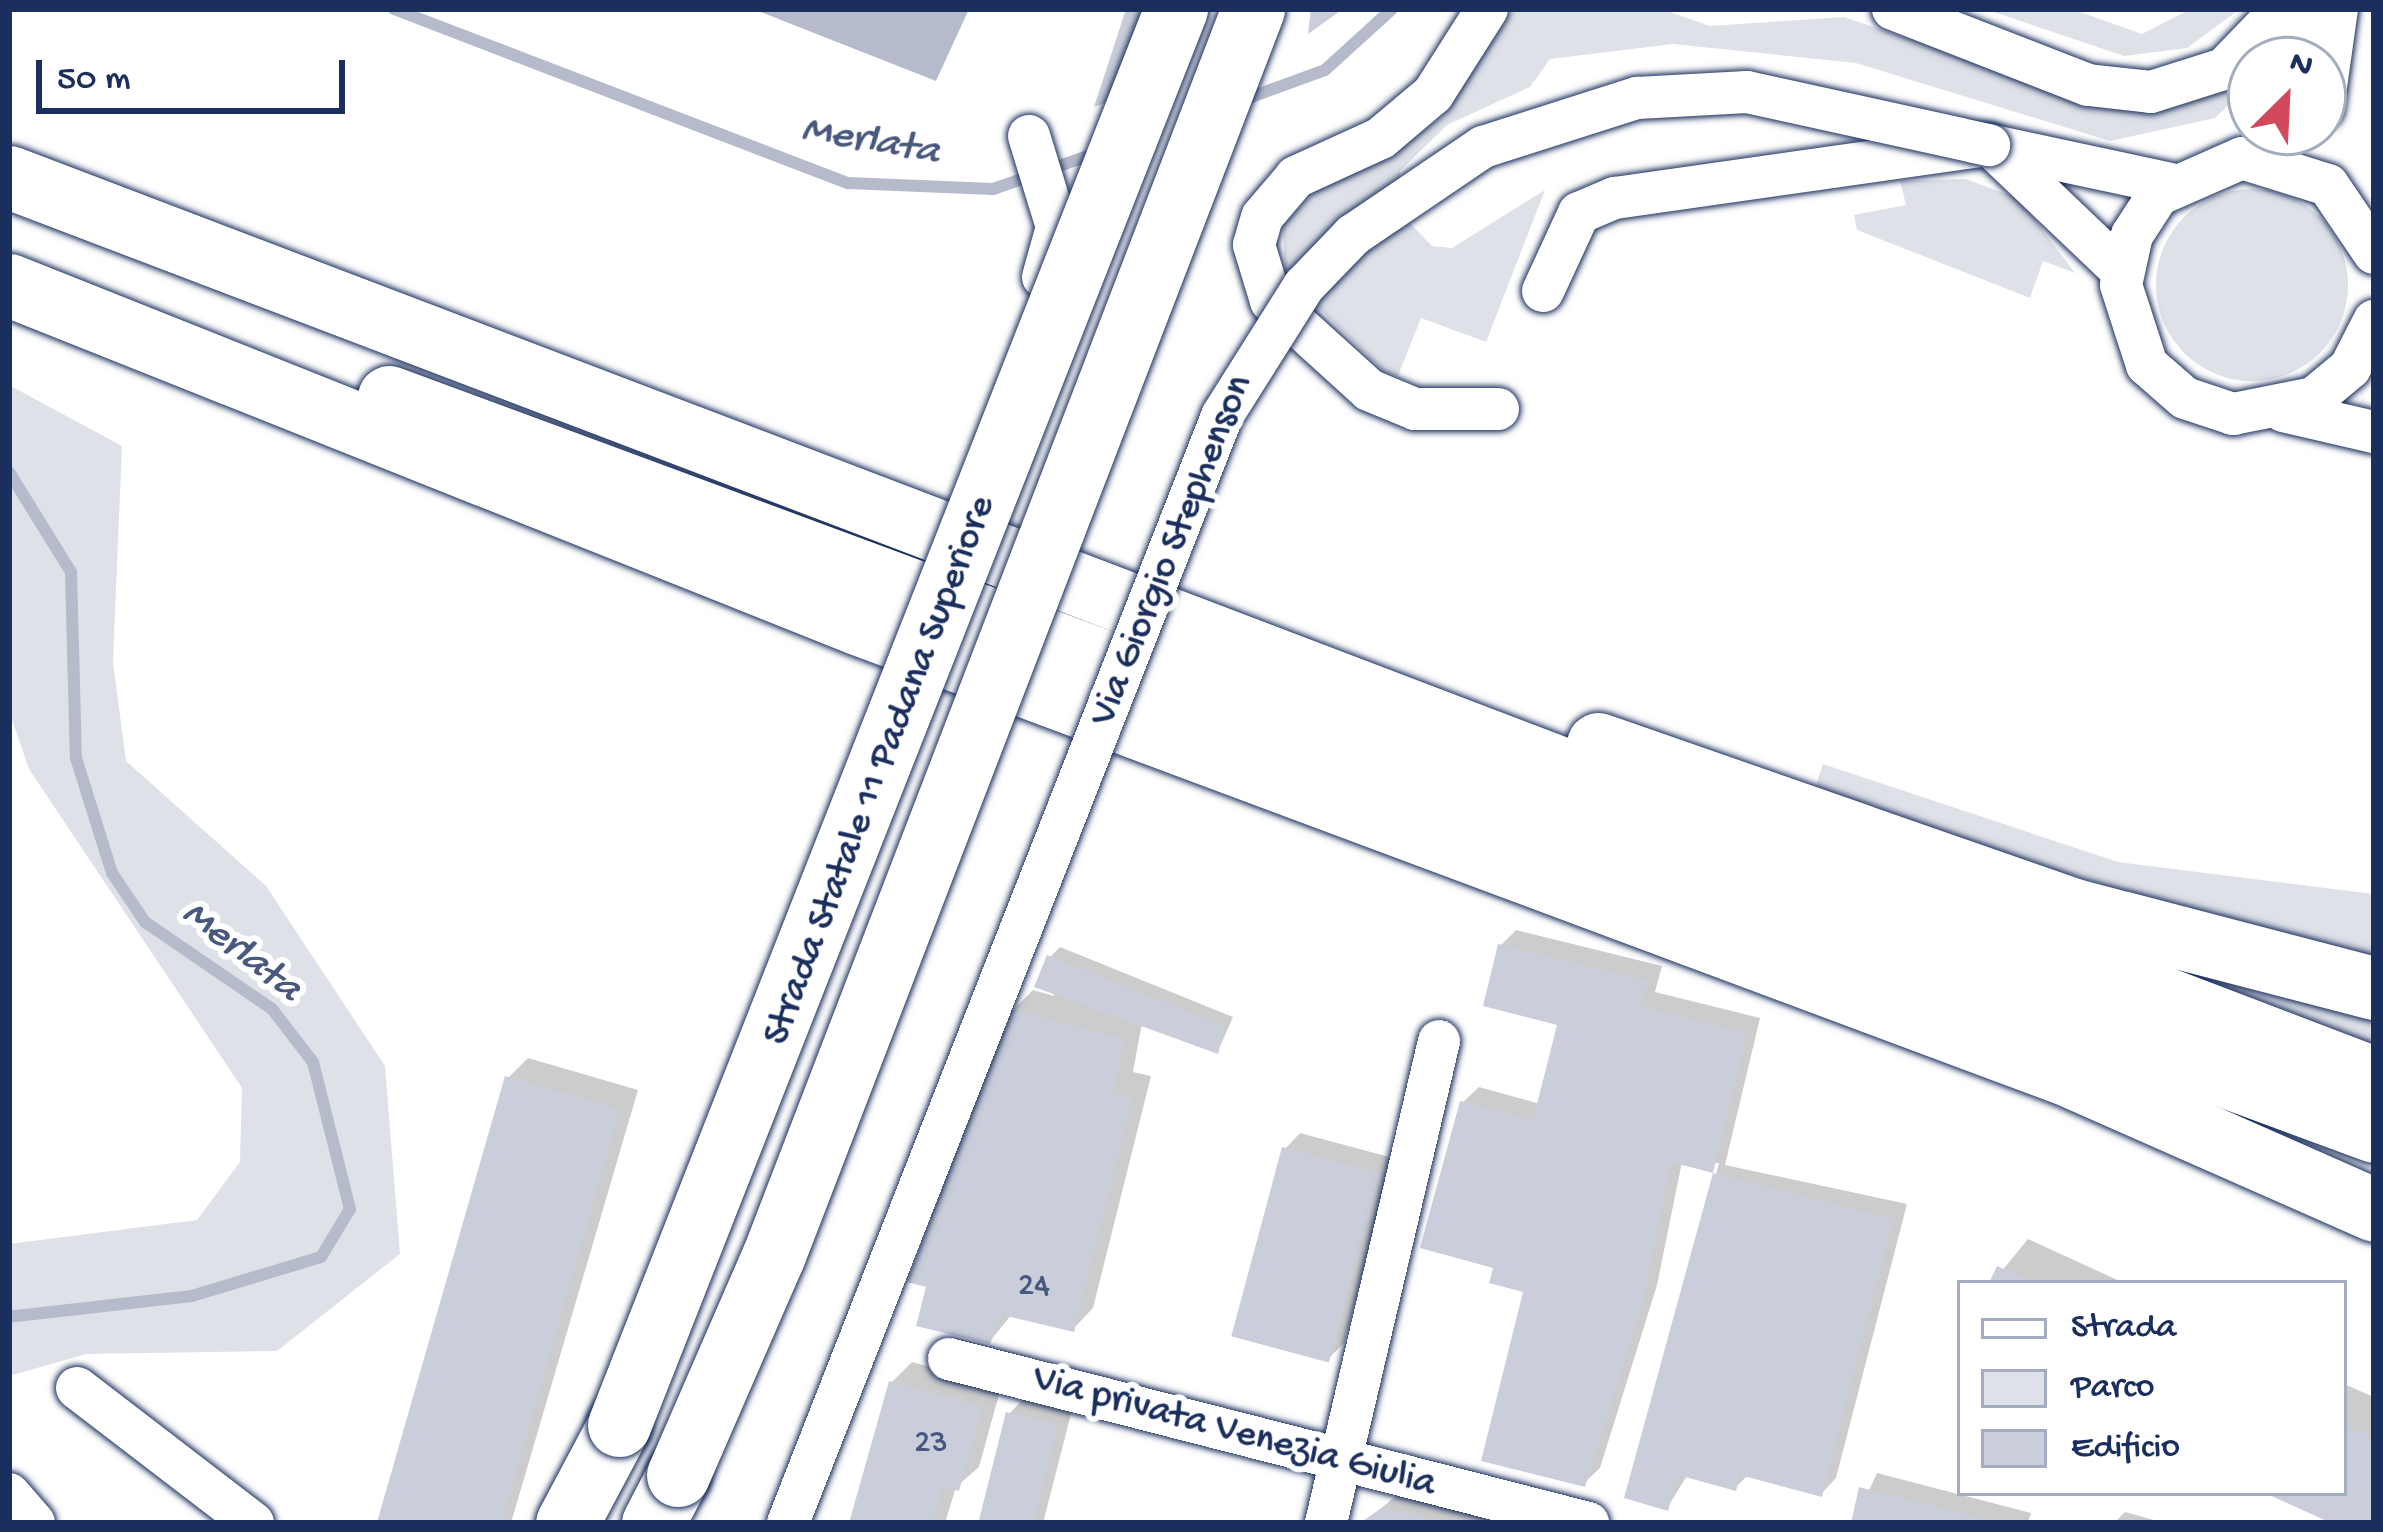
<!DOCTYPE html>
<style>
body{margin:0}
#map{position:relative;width:2383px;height:1532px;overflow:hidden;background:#fff;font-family:"Gochi Hand",sans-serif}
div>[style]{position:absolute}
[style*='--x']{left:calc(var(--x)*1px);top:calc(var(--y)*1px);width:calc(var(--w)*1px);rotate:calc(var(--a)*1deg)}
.green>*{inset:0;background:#dee1e7}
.round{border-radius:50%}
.water>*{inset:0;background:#b5bbca}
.shadow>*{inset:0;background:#0003}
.stream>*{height:12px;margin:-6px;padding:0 6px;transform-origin:6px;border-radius:6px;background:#b5bbca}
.building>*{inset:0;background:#caceda;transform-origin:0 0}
.roads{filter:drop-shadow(0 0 3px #1b2f5e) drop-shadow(0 0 3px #1b2f5e)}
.minor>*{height:42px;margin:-21px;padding:0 21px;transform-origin:21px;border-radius:21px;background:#fff}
.highway>*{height:63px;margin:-31.5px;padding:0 31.5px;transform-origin:31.5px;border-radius:31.5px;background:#fff}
.bridges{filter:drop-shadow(0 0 3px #1b2f5e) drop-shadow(0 0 3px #1b2f5e)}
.minor-bridge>*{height:42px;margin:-21px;padding:0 21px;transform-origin:21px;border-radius:21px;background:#fff}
.highway-bridge>*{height:63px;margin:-31.5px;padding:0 31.5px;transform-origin:31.5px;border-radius:31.5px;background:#fff}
span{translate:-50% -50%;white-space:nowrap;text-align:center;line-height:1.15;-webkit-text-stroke:12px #fff;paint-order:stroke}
.number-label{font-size:33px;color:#47577d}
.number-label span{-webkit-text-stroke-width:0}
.street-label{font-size:39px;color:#1b2f5e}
.water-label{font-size:42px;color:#49597e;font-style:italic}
.frame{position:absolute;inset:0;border:12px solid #1b2f5e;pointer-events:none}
.legend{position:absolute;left:1957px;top:1280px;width:390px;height:216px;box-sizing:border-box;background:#fff;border:3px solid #a4acbf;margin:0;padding:15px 21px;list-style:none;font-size:36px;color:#1b2f5e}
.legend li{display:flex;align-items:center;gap:24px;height:60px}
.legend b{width:60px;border:3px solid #a4acbf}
.north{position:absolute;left:2227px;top:36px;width:120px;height:120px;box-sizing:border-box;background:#fff;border:3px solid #a4acbf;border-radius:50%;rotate:24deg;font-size:33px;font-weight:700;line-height:48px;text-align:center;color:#1b2f5e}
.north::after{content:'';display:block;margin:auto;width:42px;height:54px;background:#d1495b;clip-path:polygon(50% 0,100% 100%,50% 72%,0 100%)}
.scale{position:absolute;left:36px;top:60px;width:309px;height:54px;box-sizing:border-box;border:6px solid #1b2f5e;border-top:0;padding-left:15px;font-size:36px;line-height:42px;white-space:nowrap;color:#1b2f5e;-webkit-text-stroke:9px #fff;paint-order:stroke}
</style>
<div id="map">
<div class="green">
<i style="clip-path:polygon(1513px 9px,1661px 9px,1710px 26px,1844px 17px,2113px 109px,2166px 109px,2251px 73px,2251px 84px,2215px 118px,2110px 141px,1856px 63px,1673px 44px,1550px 59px,1530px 87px,1447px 125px,1400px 171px,1403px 216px,1432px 246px,1452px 248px,1545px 190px,1486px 342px,1421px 318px,1398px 376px,1385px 372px,1285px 276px,1283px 224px,1317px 190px,1388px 159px,1442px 117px)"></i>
<i style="clip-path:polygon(1985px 9px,2072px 9px,2142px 34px,2191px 9px,2240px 9px,2187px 48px,2124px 56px)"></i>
<i style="clip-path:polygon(1966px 179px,2019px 199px,2075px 273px,2043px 261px,2030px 298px,1857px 230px,1854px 215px,1906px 205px,1900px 181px)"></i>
<i class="round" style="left:2156px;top:189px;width:192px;height:192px"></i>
<i style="clip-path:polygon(9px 385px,122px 446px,113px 662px,126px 761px,266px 886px,385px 1066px,400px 1254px,277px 1351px,86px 1354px,9px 1376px,9px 1244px,197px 1220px,240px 1162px,242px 1088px,29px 769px,9px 711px)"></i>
<i style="clip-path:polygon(1823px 764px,2118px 862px,2374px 894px,2374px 965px,1812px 798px)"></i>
<i style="clip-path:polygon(2085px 940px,2374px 1009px,2374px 1048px)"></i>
</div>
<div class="water">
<i style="clip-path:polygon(753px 9px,969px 9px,936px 81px)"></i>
</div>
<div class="shadow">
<i style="clip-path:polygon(1516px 930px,1662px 966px,1655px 992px,1760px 1018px,1725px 1165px,1907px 1204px,1836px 1478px,1821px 1494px,1749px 1474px,1736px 1487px,1688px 1474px,1667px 1508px,1627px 1496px,1719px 1163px,1682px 1162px,1657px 1285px,1600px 1468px,1584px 1483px,1526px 1290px,1497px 1266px,1463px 1102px,1479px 1087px,1540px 1104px,1560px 1023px,1501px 945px)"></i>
<i style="clip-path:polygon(1060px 947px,1233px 1017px,1218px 1051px,1142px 1023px,1133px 1072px,1151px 1076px,1093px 1308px,1073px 1329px,1012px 1314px,990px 1341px,1012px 1011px,1033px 990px,1054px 996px,1050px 957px)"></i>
<i style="clip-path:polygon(528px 1058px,638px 1090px,511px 1523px,377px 1523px,508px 1078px)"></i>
<i style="clip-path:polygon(1300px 1133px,1393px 1158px,1344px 1343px,1328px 1359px,1285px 1149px)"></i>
<i style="clip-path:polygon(2028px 1239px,2124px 1283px,1992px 1283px)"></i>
<i style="clip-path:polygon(912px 1362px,1001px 1387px,979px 1467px,956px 1487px,945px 1523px,852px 1523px,892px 1382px)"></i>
<i style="clip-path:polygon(2344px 1384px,2374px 1397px,2374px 1523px,2335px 1523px,2273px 1493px,2344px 1493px)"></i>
<i style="clip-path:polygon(1024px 1398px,1072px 1410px,1043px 1523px,981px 1523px,1009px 1414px)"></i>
<i style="clip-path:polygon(1877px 1473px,2031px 1513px,2028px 1523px,1854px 1523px)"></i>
<i style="clip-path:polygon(1406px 1488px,1540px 1523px,1363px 1523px)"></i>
<i style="clip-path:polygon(2125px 1512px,2165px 1523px,2114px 1523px)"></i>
</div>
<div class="stream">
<i style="--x:394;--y:9;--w:486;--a:21"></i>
<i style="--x:848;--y:183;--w:145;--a:2.4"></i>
<i style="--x:993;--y:189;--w:112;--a:-19.2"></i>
<i style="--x:1243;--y:100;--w:87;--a:-20.1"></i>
<i style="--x:1325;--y:70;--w:91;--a:-42.3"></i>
<i style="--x:9;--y:472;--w:118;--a:58.2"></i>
<i style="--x:71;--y:572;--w:186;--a:88.5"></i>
<i style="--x:76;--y:758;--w:121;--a:72.6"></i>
<i style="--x:112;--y:873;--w:59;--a:56"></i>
<i style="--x:145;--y:922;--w:154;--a:34.4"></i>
<i style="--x:272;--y:1009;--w:67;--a:52.3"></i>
<i style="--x:313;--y:1062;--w:152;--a:75.9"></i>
<i style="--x:350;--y:1209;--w:56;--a:121.1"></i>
<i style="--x:321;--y:1257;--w:135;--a:163.2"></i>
<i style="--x:192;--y:1296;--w:184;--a:173.5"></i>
</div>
<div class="building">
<i style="clip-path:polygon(1126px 9px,1170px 9px,1137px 92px,1094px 107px)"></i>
<i style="clip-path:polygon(1311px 9px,1343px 9px,1308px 34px)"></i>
<i style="clip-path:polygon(1498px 944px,1648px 981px,1641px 1007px,1747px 1033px,1713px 1173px,1893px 1219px,1822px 1497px,1740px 1475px,1736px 1491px,1678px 1475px,1668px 1511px,1624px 1498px,1713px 1173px,1671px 1162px,1643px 1303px,1585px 1487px,1481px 1461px,1523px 1292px,1489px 1283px,1493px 1268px,1420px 1248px,1460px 1101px,1533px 1120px,1557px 1025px,1483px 1006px)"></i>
<i style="clip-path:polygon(1047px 955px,1225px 1027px,1218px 1054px,1034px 987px)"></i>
<i style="clip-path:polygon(1010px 1009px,1124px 1039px,1114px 1092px,1133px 1097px,1074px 1332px,1002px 1315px,990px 1344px,916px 1326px,926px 1287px,907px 1282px)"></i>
<i style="left:505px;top:1076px;width:120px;height:466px;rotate:16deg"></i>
<i style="left:1282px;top:1147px;width:101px;height:196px;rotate:15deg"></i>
<i style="clip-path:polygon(1997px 1266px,2034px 1283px,1989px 1283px)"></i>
<i style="clip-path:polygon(889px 1381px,983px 1407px,959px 1491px,943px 1487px,932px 1523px,849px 1523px)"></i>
<i style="left:1006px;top:1412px;width:54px;height:114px;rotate:14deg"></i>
<i style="clip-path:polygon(2344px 1425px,2374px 1438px,2374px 1523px,2331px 1523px,2265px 1493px,2344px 1493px)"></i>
<i style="clip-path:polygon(1859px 1487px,1993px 1521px,1992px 1523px,1851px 1523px)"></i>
<i style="clip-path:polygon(1383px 1507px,1438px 1521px,1437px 1523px,1360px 1523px)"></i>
</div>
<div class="roads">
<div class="minor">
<i style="--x:1487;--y:9;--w:101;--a:122.4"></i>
<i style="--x:1433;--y:94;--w:68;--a:139.8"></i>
<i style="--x:1381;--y:138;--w:94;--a:155.4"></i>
<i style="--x:1296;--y:177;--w:52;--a:130.4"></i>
<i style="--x:1262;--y:217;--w:29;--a:106"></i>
<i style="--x:1254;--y:245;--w:59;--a:73.1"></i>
<i style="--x:1271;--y:301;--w:132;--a:42.2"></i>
<i style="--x:1369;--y:390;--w:50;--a:22.4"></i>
<i style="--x:1415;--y:409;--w:83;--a:0"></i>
<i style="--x:1893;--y:9;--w:209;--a:21.3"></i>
<i style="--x:2088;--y:85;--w:63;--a:6.3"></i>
<i style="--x:2151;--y:92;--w:77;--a:-17.5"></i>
<i style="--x:2224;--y:69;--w:83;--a:-46"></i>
<i style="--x:2297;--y:60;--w:57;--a:-63.9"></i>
<i style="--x:2323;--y:108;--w:100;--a:-82"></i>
<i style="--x:1029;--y:136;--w:95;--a:72.9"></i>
<i style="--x:1057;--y:227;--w:52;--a:105.6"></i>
<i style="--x:1995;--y:150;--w:174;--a:43.6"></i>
<i style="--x:2374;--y:253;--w:82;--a:-124.1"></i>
<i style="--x:2328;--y:185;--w:90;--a:-162.6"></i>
<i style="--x:2242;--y:158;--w:92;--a:156.2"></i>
<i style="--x:2158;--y:195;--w:48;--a:123"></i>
<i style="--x:2132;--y:235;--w:51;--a:102.4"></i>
<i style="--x:2121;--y:285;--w:84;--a:72"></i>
<i style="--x:2147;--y:365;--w:50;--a:41"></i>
<i style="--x:2185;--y:398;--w:51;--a:18.4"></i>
<i style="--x:2233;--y:414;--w:83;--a:-11.2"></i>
<i style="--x:2314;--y:398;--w:47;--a:-39.8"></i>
<i style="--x:2350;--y:368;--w:53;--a:-62.9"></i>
<i style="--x:1543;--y:291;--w:86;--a:-65.2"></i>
<i style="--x:1579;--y:213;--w:39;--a:-23"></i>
<i style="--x:1615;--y:198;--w:378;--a:-8.1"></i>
<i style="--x:1989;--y:145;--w:186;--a:12.1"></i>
<i style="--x:2283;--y:411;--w:93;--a:13"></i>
<i style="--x:949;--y:1359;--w:660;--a:14.39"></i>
<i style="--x:77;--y:1388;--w:222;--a:37.5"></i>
<i style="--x:9;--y:1494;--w:38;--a:49"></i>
<i style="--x:1326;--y:1523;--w:495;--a:-76.8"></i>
</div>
<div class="highway">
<i style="--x:9;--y:177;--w:2531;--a:20.86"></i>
<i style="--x:9;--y:285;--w:913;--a:21.73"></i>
<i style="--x:857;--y:623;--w:1288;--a:20.45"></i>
<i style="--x:2064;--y:1073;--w:339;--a:23.8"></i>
<i style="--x:389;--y:397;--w:2116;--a:20.29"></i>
<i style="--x:1598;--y:744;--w:504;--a:19.23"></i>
<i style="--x:2074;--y:910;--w:310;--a:14.6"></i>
<i style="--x:567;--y:1523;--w:111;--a:-62"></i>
<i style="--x:653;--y:1523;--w:54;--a:-62.5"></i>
</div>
</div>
<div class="bridges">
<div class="minor-bridge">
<i style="--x:788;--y:1523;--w:1189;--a:-68.59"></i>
<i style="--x:1222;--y:416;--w:154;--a:-57.8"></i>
<i style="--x:1304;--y:286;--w:71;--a:-46.1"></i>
<i style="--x:1353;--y:235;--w:157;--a:-34.1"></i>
<i style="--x:1483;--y:147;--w:162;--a:-17.7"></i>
<i style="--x:1637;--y:98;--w:110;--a:-3.1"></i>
<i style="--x:1747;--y:92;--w:248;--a:12.4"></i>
</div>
<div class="highway-bridge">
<i style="--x:619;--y:1425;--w:1522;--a:-68.53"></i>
<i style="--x:678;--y:1475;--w:238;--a:-66.5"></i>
<i style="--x:773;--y:1257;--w:1337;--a:-68.96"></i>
</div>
</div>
<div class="number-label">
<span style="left:1034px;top:1288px">24</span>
<span style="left:931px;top:1445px">23</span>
</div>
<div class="street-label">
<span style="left:1173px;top:551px;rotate:-68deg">Via Giorgio Stephenson</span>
<span style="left:881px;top:771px;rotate:-69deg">Strada Statale 11 Padana Superiore</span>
<span style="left:1234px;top:1433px;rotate:15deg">Via privata Venezia Giulia</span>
</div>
<div class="water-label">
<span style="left:870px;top:143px;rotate:10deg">Merlata</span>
<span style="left:240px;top:953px;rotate:38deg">Merlata</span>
</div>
<div class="frame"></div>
<ul class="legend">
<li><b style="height:15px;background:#fff"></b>Strada</li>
<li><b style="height:33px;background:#dee1e7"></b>Parco</li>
<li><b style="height:33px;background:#caceda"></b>Edificio</li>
</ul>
<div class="north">N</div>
<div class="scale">50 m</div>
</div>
